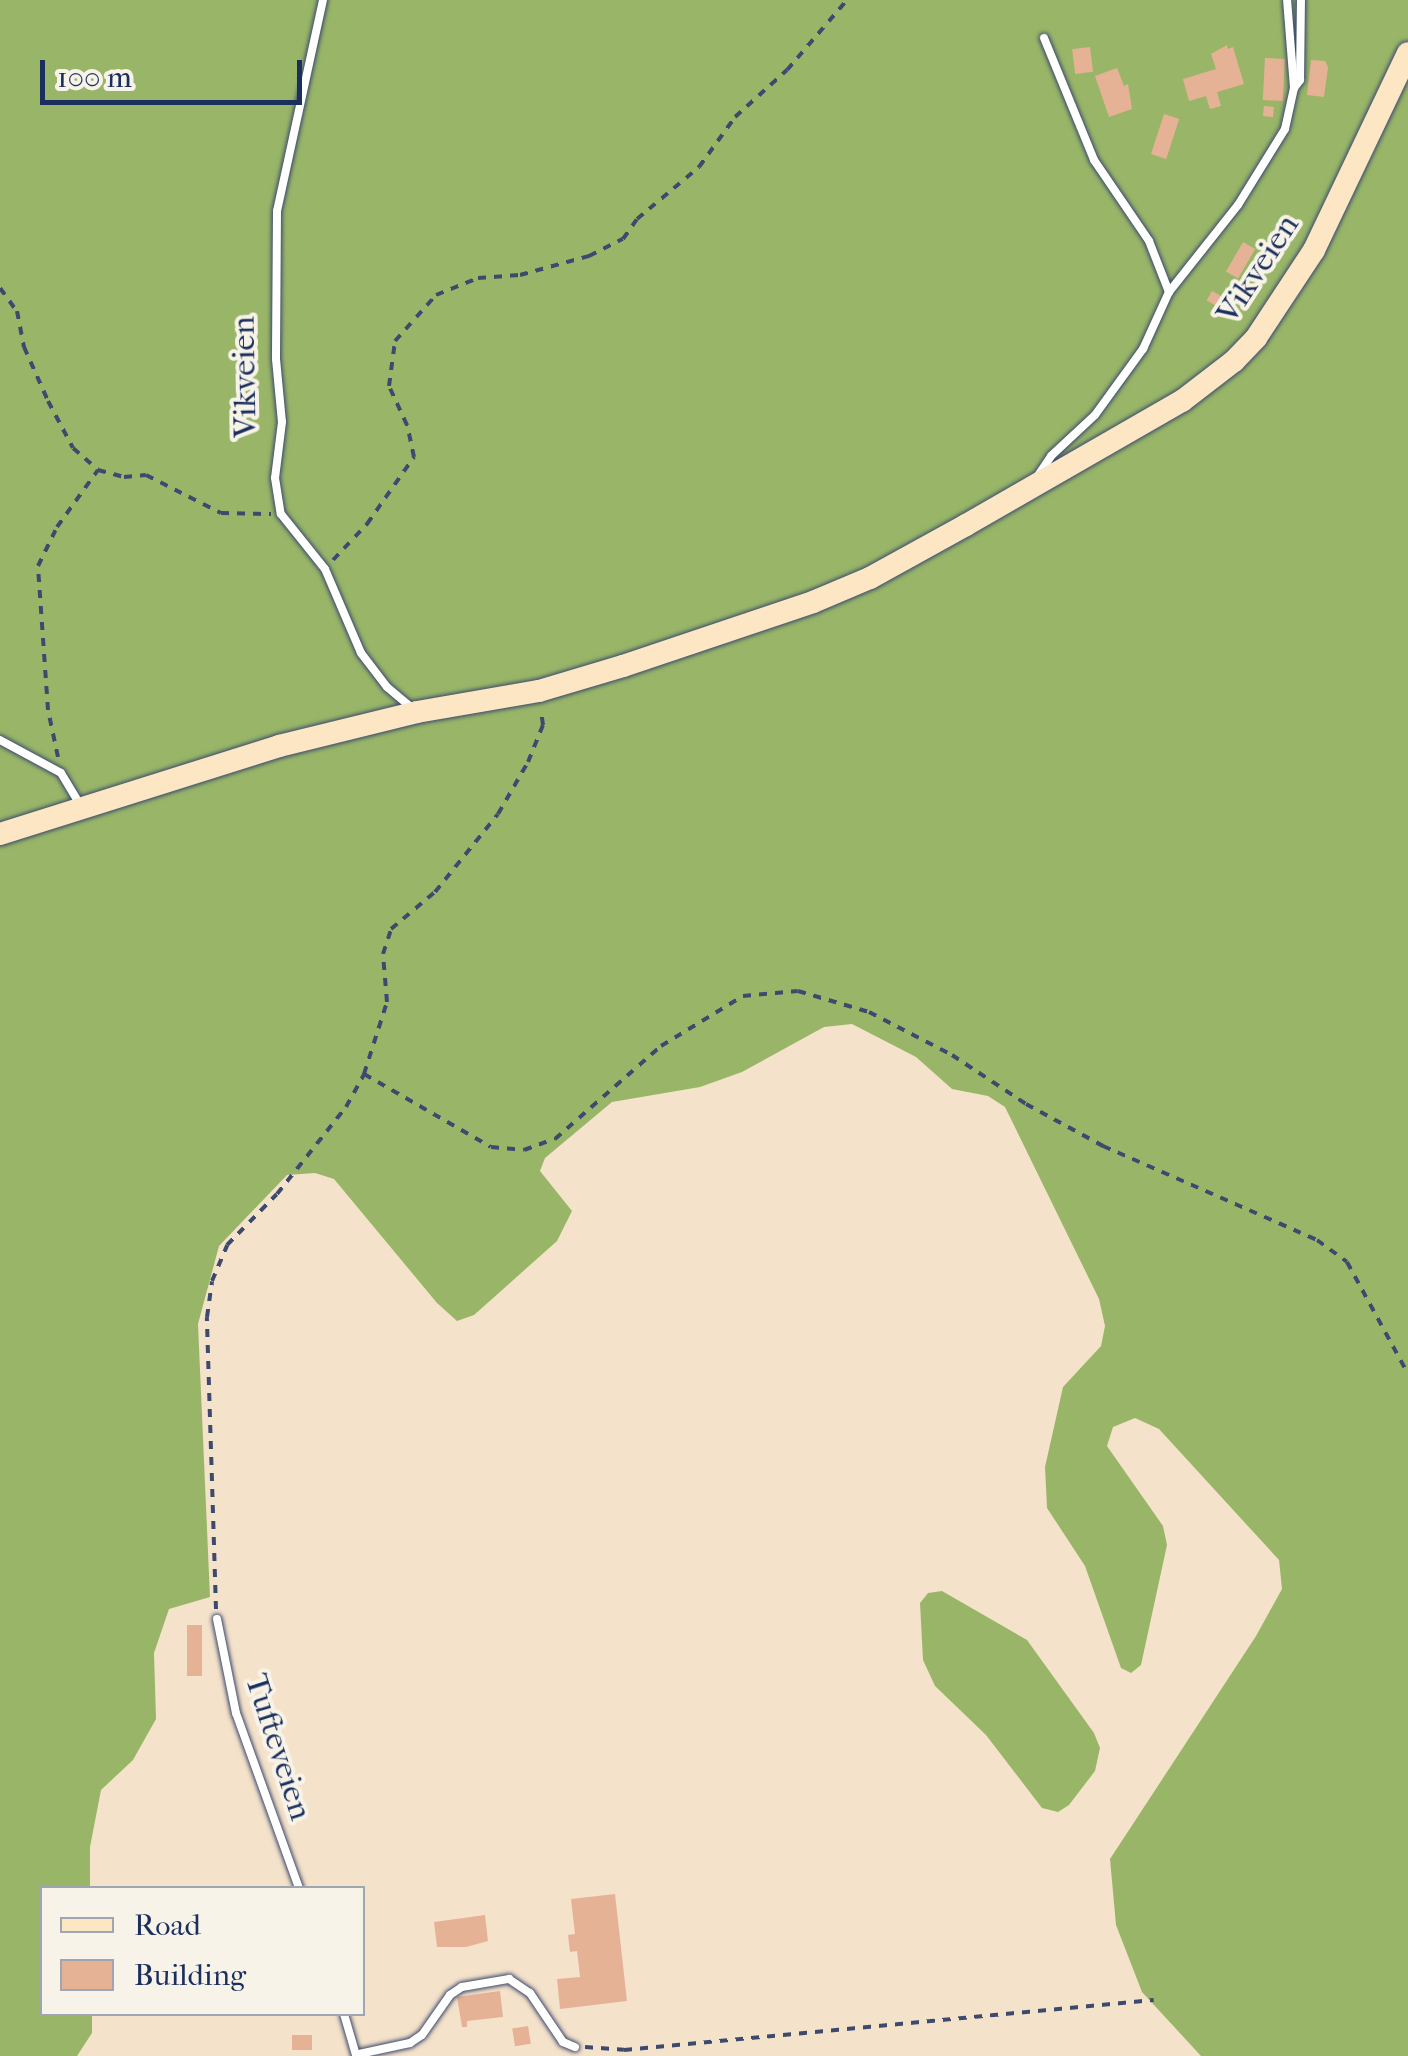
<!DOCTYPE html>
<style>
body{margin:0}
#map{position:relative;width:1408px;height:2056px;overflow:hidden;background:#f5e2ca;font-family:"IM FELL French Canon",serif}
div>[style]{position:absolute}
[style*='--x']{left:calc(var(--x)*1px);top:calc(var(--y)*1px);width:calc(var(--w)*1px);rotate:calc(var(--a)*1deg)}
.forest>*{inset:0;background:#99b668}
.building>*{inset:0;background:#e6b295;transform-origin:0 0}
.path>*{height:4px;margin-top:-2px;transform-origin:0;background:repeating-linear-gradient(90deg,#3c4a6e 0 8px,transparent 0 16px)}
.roads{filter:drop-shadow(0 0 2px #3c4a6e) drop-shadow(0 0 2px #3c4a6e)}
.lane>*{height:8px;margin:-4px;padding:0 4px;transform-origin:4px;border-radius:4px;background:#fff}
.secondary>*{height:22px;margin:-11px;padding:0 11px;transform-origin:11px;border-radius:11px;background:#fce6c4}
span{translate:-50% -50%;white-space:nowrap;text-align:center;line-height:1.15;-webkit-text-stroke:8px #f7f3e8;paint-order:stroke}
.street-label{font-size:32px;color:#1b2f5e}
.legend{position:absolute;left:40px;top:1886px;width:325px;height:130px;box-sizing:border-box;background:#f7f3e8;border:2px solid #9fa5b1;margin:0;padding:12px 18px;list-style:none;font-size:30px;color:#1b2f5e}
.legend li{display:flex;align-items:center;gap:20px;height:50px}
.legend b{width:50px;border:2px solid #9fa5b1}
.scale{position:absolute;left:40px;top:60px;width:262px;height:45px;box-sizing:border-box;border:5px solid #1b2f5e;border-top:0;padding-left:12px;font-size:30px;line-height:35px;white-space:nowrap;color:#1b2f5e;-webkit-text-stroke:8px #f7f3e8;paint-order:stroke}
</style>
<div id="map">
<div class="forest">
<i style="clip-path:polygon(0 0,1408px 0,1408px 2056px,1201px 2056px,1142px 1992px,1116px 1925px,1110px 1859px,1256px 1636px,1282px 1589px,1279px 1560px,1159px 1429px,1135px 1418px,1113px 1427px,1107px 1446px,1163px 1526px,1167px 1545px,1141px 1665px,1131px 1673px,1121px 1668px,1085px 1566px,1047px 1508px,1045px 1467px,1063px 1387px,1101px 1346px,1105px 1326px,1099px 1299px,1005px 1107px,988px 1096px,952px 1089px,916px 1057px,852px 1024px,824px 1027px,742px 1072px,700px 1087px,612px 1102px,545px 1158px,540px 1171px,572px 1211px,557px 1241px,474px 1315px,457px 1321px,437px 1303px,334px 1179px,315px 1173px,287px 1175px,219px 1246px,198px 1324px,210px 1597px,169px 1609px,154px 1653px,156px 1719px,133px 1760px,101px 1790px,90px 1847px,90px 1888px,42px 1888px,42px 2014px,92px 2014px,92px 2033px,77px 2056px,0 2056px)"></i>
<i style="clip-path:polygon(942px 1591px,1027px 1640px,1094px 1733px,1100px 1748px,1095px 1771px,1069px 1805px,1058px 1812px,1042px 1808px,986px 1735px,935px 1686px,923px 1660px,920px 1603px,928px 1593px)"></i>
</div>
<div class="building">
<i style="clip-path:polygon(1227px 45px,1228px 49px,1233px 47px,1244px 84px,1217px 92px,1221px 106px,1210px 109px,1206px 96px,1189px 101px,1183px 79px,1216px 69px,1211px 54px)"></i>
<i style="left:1090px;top:47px;width:25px;height:18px;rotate:83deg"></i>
<i style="left:1265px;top:58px;width:20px;height:42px;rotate:3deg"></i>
<i style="clip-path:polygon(1311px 60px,1325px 61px,1328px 67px,1324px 97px,1307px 95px)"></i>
<i style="clip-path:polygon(1117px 68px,1124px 86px,1128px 84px,1132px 109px,1109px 117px,1095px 76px)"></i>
<i style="left:1264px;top:106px;width:10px;height:10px;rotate:6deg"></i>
<i style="left:1164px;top:114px;width:16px;height:42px;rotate:18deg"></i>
<i style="left:1243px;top:242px;width:14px;height:34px;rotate:30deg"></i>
<i style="left:1212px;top:291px;width:18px;height:11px;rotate:29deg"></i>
<i style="left:187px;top:1625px;width:15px;height:51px"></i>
<i style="clip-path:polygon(615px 1894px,627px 2001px,560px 2009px,557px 1979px,580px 1977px,577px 1951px,570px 1952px,568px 1935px,575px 1934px,571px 1899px)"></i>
<i style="clip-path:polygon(485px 1915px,488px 1941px,466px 1947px,437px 1947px,434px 1922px)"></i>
<i style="clip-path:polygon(500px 1991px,503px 2017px,467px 2021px,467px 2027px,462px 2027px,457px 1997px)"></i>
<i style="left:528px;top:2026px;width:18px;height:16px;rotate:81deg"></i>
<i style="left:312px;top:2035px;width:15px;height:20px;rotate:90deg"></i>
</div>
<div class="path">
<i style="--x:0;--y:288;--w:29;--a:54"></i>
<i style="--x:17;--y:311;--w:37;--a:79"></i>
<i style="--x:24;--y:347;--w:59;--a:66"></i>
<i style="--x:48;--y:401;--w:53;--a:62"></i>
<i style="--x:73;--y:448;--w:33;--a:41"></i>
<i style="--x:98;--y:470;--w:27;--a:15"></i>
<i style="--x:124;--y:477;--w:22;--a:-5"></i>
<i style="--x:146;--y:475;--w:84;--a:26.9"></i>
<i style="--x:221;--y:513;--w:50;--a:1.1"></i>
<i style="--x:333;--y:560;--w:50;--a:-46.6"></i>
<i style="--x:367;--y:524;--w:82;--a:-55"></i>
<i style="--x:414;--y:457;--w:33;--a:-102"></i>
<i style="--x:407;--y:425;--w:43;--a:-114.8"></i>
<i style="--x:389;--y:386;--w:45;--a:-82.4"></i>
<i style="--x:395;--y:341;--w:62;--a:-48.3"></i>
<i style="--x:436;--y:295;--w:45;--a:-22"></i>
<i style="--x:478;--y:278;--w:42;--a:-4.1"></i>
<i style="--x:520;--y:275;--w:72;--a:-15.4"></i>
<i style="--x:589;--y:256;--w:38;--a:-27"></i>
<i style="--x:623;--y:239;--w:24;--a:-55"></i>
<i style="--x:637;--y:219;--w:81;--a:-40"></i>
<i style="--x:699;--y:167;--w:62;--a:-54.2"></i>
<i style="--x:735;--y:117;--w:70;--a:-42.1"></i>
<i style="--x:787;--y:70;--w:92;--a:-49.4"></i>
<i style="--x:58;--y:757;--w:48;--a:-102"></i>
<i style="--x:48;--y:710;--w:144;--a:-94"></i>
<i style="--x:38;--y:566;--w:43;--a:-64"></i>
<i style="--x:57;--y:527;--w:70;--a:-54.3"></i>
<i style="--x:364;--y:1074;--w:146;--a:29.9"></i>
<i style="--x:491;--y:1147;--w:33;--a:5"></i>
<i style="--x:524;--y:1150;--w:33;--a:-20"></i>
<i style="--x:555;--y:1139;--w:141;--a:-41.3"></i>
<i style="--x:661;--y:1046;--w:96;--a:-31.4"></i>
<i style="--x:743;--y:996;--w:55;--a:-5.2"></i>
<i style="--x:798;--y:991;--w:74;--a:16.5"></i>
<i style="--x:869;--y:1012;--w:93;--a:27.4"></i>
<i style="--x:952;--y:1055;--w:89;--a:33.5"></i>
<i style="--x:1026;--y:1104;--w:88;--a:28.6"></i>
<i style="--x:1103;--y:1146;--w:234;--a:23.7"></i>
<i style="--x:1317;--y:1240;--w:37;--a:36"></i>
<i style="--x:1347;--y:1262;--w:128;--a:61.4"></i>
<i style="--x:216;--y:1609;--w:292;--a:-91.8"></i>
<i style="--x:207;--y:1317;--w:36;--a:-82"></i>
<i style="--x:212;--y:1281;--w:39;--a:-67"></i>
<i style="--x:227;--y:1245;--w:71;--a:-45.6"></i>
<i style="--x:277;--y:1194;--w:111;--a:-51.6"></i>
<i style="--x:346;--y:1107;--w:38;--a:-61"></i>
<i style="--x:364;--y:1074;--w:76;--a:-72.3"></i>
<i style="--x:387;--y:1002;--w:48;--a:-94.8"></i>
<i style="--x:383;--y:954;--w:26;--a:-72"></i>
<i style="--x:391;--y:929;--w:57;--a:-40.1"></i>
<i style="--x:435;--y:892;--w:100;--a:-51.1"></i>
<i style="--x:498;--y:814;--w:60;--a:-60"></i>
<i style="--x:528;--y:762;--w:40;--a:-68"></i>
<i style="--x:543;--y:725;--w:14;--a:-98"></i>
<i style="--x:585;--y:2047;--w:39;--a:4"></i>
<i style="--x:624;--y:2050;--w:532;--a:-5.39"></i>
</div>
<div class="roads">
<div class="lane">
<i style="--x:323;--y:0;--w:216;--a:102.3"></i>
<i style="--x:277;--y:211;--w:148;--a:90.4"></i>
<i style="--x:276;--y:359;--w:63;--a:84.6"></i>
<i style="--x:282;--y:422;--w:56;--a:97.1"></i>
<i style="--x:275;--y:478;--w:36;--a:81"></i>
<i style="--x:281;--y:514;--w:70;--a:51.3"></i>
<i style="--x:325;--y:569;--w:91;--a:66.8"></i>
<i style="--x:361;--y:653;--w:43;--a:52.6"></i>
<i style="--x:387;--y:687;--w:34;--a:40"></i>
<i style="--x:1044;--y:38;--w:132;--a:67.7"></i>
<i style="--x:1094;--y:160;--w:98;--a:55.8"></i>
<i style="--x:1149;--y:241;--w:55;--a:68.6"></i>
<i style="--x:1294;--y:88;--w:10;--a:-53"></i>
<i style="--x:1300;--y:80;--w:80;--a:-89.3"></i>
<i style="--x:1037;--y:477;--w:25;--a:-56"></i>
<i style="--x:1051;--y:456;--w:60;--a:-43"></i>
<i style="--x:1095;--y:415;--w:82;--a:-54"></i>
<i style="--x:1143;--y:349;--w:63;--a:-65.5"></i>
<i style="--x:1169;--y:292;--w:111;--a:-51.6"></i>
<i style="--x:1238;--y:205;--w:89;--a:-58.3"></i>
<i style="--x:1285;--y:129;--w:42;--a:-77.6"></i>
<i style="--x:1294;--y:88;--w:88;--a:-94.5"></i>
<i style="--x:0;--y:740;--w:69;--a:28.4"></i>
<i style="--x:61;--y:773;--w:39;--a:59"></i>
<i style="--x:217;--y:1619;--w:96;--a:78.6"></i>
<i style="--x:236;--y:1713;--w:186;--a:70.2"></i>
<i style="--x:344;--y:2014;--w:43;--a:73.7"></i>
<i style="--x:359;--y:2054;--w:52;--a:-12.2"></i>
<i style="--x:410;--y:2043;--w:14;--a:-34"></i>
<i style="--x:422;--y:2035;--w:49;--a:-55"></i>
<i style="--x:450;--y:1995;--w:14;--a:-34"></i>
<i style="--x:462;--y:1987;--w:48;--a:-9.7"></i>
<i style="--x:509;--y:1979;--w:25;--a:34"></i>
<i style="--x:530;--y:1993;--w:59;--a:56"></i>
<i style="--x:563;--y:2042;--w:13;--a:23"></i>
</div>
<div class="secondary">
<i style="--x:0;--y:834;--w:293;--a:-17.5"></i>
<i style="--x:279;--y:746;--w:142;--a:-13.8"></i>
<i style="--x:417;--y:712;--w:124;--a:-9.8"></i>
<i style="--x:539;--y:691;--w:88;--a:-16.6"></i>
<i style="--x:623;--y:666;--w:200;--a:-18.6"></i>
<i style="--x:813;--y:602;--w:62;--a:-22.8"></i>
<i style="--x:870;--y:578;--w:110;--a:-28.9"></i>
<i style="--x:966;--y:525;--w:249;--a:-29.9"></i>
<i style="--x:1182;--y:401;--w:66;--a:-37.6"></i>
<i style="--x:1234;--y:361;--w:32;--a:-46"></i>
<i style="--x:1256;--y:338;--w:105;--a:-56.6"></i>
<i style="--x:1314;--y:250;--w:218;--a:-64.5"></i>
</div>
</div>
<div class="street-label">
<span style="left:1258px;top:269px;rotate:-57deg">Vikveien</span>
<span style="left:245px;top:377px;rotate:-91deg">Vikveien</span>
<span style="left:278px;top:1747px;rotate:72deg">Tufteveien</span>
</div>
<ul class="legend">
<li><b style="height:12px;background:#fce6c4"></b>Road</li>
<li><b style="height:28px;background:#e6b295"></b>Building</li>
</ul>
<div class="scale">100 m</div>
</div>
